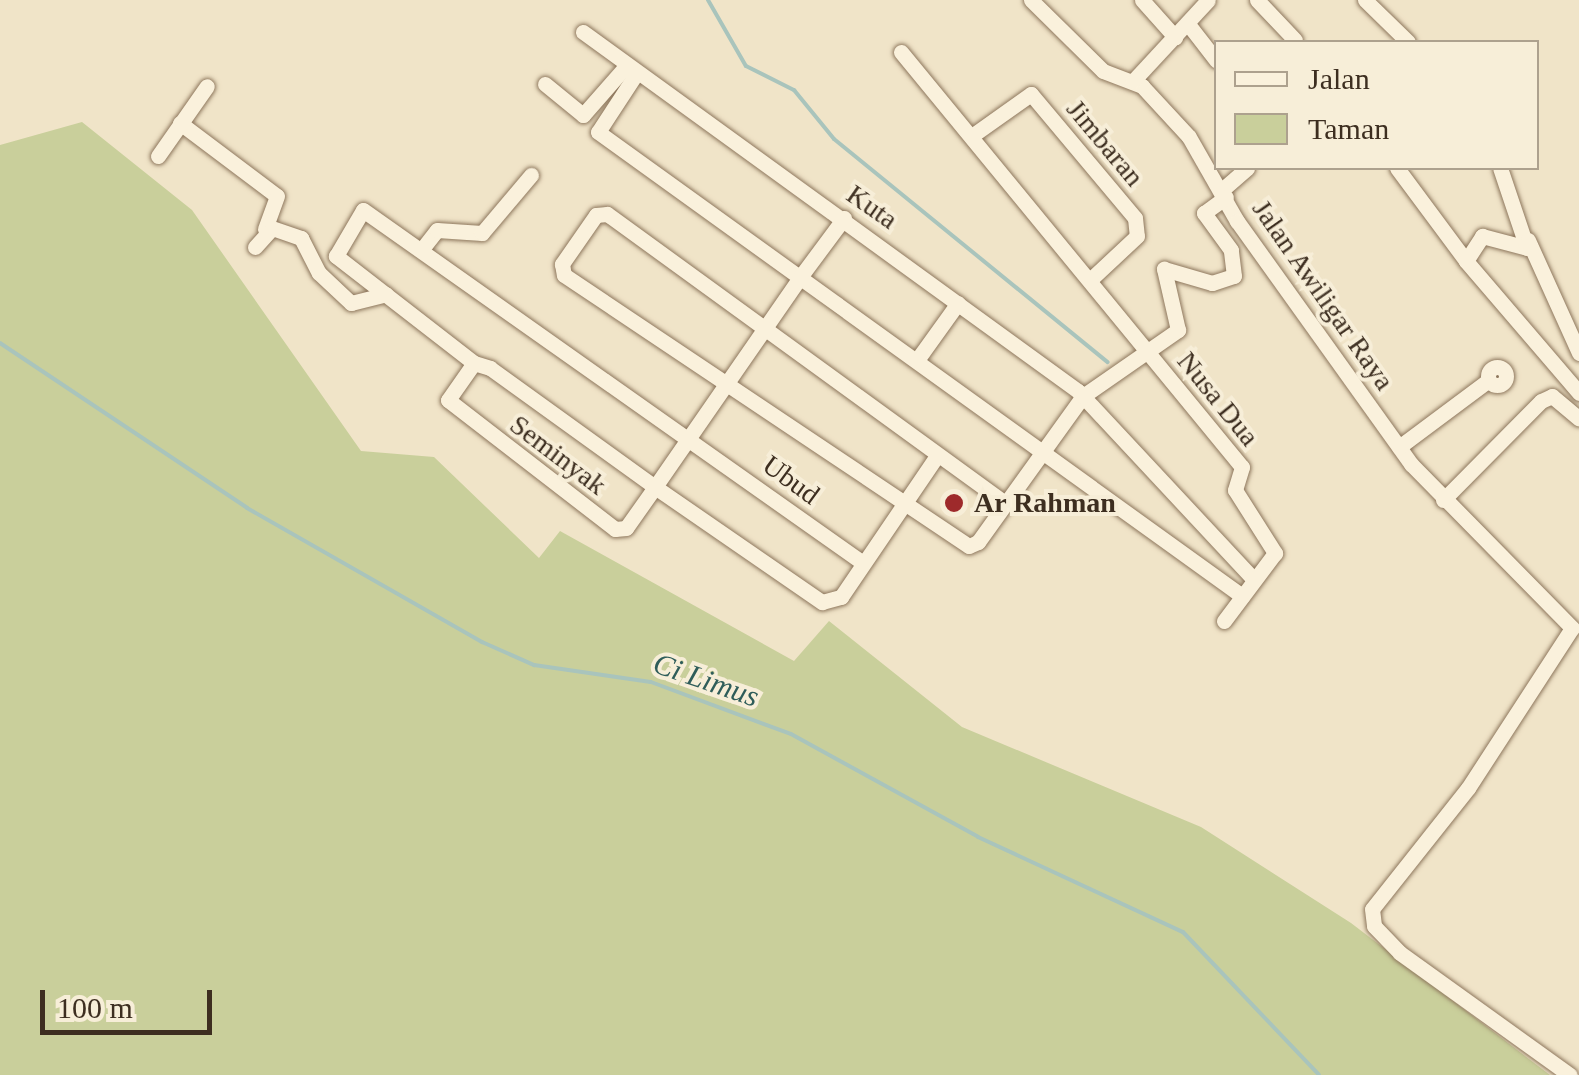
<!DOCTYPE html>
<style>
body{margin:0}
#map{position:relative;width:1579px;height:1075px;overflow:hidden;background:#f0e4c8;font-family:"Times New Roman",serif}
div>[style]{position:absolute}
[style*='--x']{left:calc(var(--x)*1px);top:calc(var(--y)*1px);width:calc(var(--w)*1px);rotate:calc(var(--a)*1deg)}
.green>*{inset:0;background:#c9cf9b}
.stream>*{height:4px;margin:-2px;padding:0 2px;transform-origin:2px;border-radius:2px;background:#a9c4bc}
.roads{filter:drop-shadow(0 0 2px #8d765c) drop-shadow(0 0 2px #8d765c)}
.minor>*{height:15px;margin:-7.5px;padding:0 7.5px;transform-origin:7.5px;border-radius:7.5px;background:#faf1dc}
.minor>.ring{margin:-7.5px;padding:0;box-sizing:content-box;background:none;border:15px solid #faf1dc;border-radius:50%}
.dots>*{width:28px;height:28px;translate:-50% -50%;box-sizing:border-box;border:5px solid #f7eed8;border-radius:50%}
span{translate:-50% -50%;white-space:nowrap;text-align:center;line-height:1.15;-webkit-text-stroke:8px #f7eed8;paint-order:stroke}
.street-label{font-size:28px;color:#3d2e20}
.poi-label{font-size:28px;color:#3d2e20;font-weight:700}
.left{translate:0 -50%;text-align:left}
.water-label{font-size:30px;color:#2f5d5a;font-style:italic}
.legend{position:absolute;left:1214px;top:40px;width:325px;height:130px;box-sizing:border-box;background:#f7eed8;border:2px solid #ada18e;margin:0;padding:12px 18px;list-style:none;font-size:30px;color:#3d2e20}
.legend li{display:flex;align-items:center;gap:20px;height:50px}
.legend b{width:50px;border:2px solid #ada18e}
.scale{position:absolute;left:40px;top:990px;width:172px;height:45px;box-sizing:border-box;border:5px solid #3d2e20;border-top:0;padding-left:12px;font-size:30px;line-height:35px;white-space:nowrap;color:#3d2e20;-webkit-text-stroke:8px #f7eed8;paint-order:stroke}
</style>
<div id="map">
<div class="green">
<i style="clip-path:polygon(82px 122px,192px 210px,361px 451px,434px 457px,539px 558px,560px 531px,794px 661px,829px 621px,962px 727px,1201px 827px,1351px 923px,1550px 1075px,0 1075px,0 145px)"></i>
</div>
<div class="stream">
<i style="--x:708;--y:0;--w:76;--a:60.1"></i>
<i style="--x:746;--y:66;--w:54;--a:26.6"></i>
<i style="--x:794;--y:90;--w:63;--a:50.8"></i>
<i style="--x:834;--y:139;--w:353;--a:39.2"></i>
<i style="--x:0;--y:343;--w:297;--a:33.7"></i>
<i style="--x:247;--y:508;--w:271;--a:29.7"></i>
<i style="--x:482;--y:642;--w:57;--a:23.9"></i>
<i style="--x:534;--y:665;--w:118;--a:8.3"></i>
<i style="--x:651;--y:682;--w:149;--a:20.4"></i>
<i style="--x:791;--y:734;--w:213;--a:28.8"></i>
<i style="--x:978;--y:837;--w:226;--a:24.9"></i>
<i style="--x:1183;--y:932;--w:197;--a:46.4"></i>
</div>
<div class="roads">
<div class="minor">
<i style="--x:1031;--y:0;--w:101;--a:44.6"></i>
<i style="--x:1103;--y:71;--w:42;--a:21"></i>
<i style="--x:1142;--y:86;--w:69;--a:47.3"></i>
<i style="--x:1189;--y:137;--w:97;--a:60.3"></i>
<i style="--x:1237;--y:221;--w:299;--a:54.4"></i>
<i style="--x:1411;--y:464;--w:230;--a:45.5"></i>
<i style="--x:1572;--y:628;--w:191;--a:123"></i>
<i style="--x:1468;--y:788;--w:154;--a:128.4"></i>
<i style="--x:1372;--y:909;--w:17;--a:83"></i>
<i style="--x:1374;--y:926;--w:37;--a:46"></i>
<i style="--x:1400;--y:953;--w:209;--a:35.7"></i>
<i style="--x:1142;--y:0;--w:50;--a:48.3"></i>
<i style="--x:1257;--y:0;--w:55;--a:46.5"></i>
<i style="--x:1365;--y:0;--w:60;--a:44.3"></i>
<i style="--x:1188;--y:24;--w:46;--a:52.1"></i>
<i style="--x:583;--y:32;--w:611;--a:35.95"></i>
<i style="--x:1078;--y:391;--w:258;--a:47"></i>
<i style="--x:901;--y:52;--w:537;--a:50.59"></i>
<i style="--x:1242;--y:467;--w:24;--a:107"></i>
<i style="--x:1235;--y:490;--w:75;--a:57.6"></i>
<i style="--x:1275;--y:553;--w:85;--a:126.9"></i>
<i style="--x:636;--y:74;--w:69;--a:123.2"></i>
<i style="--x:598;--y:132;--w:794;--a:35.77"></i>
<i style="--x:1133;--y:81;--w:110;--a:-47.2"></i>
<i style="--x:545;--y:84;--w:49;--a:39.2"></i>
<i style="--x:583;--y:115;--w:65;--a:-48.7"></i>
<i style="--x:180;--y:123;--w:121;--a:37"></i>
<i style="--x:277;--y:196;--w:35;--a:110"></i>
<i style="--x:973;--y:135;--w:71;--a:-35.3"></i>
<i style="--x:1031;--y:94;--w:162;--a:50"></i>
<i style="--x:1135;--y:218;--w:18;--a:84"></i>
<i style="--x:1137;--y:236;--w:63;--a:136.9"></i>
<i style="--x:158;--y:156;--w:85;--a:-55"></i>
<i style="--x:1397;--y:168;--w:116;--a:53.4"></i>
<i style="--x:1466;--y:261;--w:30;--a:-57"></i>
<i style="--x:1482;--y:236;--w:47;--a:14.9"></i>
<i style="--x:1527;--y:248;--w:84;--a:-108.6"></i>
<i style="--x:1223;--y:189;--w:32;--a:-41"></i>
<i style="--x:844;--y:218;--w:72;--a:126.6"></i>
<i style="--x:801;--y:276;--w:257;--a:124.7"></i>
<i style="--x:655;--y:487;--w:50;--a:125.3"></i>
<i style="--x:626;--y:528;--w:11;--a:175"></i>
<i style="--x:615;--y:529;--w:211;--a:-142.3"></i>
<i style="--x:448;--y:400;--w:45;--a:-54.9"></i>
<i style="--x:474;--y:363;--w:17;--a:17"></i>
<i style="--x:490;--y:368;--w:203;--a:35.8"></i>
<i style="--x:655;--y:487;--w:203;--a:34.6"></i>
<i style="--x:822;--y:602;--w:20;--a:-15"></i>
<i style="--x:841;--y:597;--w:171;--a:-55.8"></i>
<i style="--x:1528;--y:240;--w:124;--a:65.7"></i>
<i style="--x:255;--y:247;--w:25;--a:-48"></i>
<i style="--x:272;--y:228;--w:31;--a:19"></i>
<i style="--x:301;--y:238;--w:39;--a:63"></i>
<i style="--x:319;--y:273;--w:44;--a:43.2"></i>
<i style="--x:351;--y:303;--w:36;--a:-14"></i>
<i style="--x:422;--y:249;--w:24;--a:-52"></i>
<i style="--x:437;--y:230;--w:45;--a:3.8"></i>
<i style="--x:482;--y:233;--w:76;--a:-49.8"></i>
<i style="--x:1466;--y:261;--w:174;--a:49.4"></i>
<i style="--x:917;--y:360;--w:70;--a:-54.3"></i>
<i style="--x:474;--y:363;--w:175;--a:-142.2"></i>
<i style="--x:336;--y:256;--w:53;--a:-59.6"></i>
<i style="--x:363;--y:210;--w:612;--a:35.22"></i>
<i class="ring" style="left:1488px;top:367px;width:3px;height:3px"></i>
<i style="--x:1399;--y:447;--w:112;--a:-36.7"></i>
<i style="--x:1443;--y:500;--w:139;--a:-45.3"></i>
<i style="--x:1541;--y:401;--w:12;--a:-24"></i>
<i style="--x:1552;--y:396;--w:35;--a:40"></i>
<i style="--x:1005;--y:503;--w:492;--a:-144"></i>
<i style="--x:607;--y:214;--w:11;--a:175"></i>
<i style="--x:596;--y:215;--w:60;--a:124.8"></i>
<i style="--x:562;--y:264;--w:11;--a:80"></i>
<i style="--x:564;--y:275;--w:487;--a:33.8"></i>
<i style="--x:969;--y:546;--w:10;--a:-24"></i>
<i style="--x:978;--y:542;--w:180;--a:-54.3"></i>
<i style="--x:1083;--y:396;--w:116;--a:-34.8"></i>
<i style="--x:1178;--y:330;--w:63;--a:-102.9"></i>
<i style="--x:1164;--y:269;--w:50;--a:16.3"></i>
<i style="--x:1212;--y:283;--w:23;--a:-18"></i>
<i style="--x:1234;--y:276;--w:26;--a:-97"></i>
<i style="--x:1231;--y:250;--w:46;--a:-126.1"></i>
<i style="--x:1204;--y:213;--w:27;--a:-36"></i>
</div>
</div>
<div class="dots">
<i style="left:954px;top:503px;background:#9e2a2b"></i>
</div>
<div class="street-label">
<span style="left:1105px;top:143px;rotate:50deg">Jimbaran</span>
<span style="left:872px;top:207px;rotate:35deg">Kuta</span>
<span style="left:1323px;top:295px;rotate:55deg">Jalan Awiligar Raya</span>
<span style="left:1218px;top:399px;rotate:51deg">Nusa Dua</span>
<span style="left:558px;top:455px;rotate:37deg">Seminyak</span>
<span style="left:791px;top:480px;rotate:36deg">Ubud</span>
</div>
<div class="poi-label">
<span class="left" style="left:974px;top:503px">Ar Rahman</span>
</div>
<div class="water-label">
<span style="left:706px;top:680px;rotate:19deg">Ci Limus</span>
</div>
<ul class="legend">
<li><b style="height:12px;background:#faf1dc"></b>Jalan</li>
<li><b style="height:28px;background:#c9cf9b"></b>Taman</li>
</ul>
<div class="scale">100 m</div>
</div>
